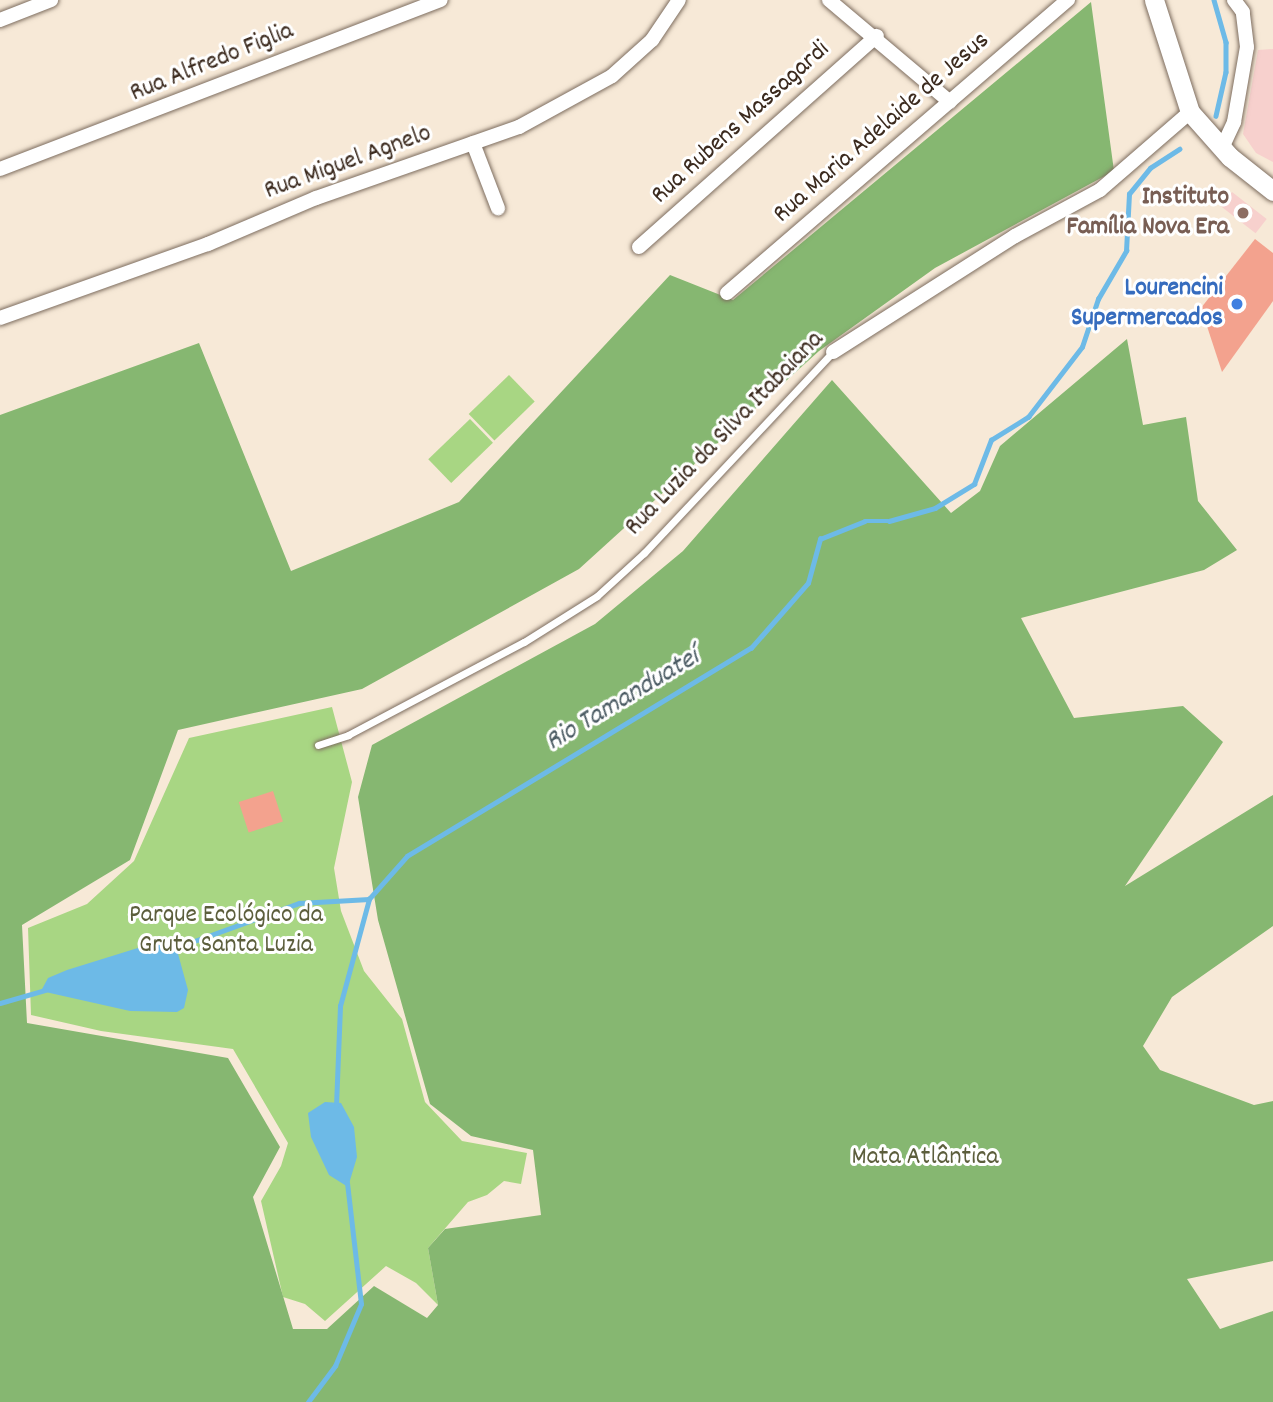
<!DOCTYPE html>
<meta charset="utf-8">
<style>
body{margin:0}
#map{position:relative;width:1273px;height:1402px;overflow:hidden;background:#f7e9d7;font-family:Dekko,sans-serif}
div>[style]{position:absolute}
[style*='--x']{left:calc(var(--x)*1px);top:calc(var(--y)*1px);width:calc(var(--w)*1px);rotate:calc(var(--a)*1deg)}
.built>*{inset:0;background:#f7d0cd;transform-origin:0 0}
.green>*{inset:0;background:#a8d683;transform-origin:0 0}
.forest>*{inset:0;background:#86b771}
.water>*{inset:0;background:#6dbae7}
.stream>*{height:4.5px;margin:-2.25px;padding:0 2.25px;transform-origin:2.25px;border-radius:2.25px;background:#6dbae7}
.building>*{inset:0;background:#f3a28e;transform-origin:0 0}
.roads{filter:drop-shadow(0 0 2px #7d6d5f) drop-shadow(0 0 2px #7d6d5f)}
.lane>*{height:7px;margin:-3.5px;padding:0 3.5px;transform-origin:3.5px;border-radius:3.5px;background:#fff}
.street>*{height:14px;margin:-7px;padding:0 7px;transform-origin:7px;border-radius:7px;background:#fff}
.secondary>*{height:19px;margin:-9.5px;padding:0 9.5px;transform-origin:9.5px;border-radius:9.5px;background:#fff}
.dots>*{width:19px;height:19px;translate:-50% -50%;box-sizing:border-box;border:4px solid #fff;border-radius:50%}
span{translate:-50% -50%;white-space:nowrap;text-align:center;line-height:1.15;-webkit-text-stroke:6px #fff;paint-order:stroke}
.street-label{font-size:26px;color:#3b2a1e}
.education-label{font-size:26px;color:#785e54;font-weight:700}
.right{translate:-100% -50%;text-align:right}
.shop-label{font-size:26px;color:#366cbe;font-weight:700}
.park-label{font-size:26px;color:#5c5e3c}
.water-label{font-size:28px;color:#4c5c64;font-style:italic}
</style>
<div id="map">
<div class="built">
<i style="clip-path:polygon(1273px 49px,1273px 162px,1256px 153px,1243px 134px,1258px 50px)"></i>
<i style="left:1232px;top:192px;width:44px;height:18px;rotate:38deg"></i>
</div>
<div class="green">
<i style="left:509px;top:375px;width:37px;height:56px;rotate:46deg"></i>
<i style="left:470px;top:419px;width:33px;height:58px;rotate:46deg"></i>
<i style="clip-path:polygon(332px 707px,352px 782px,334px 868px,341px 911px,364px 971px,402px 1019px,425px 1102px,462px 1141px,527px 1153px,521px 1184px,504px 1181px,487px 1195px,468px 1202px,428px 1248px,438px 1305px,416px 1283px,386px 1266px,325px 1321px,305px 1304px,283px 1297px,261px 1201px,281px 1166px,288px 1143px,233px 1049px,101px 1031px,31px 1015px,28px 928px,87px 904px,134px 861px,189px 738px)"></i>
</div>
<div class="forest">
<i style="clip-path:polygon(1091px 2px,1114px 171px,935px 268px,819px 351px,579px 569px,362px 689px,178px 730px,130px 860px,22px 925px,27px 1023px,228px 1058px,280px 1147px,253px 1197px,293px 1329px,327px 1329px,374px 1286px,427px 1318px,438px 1305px,428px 1248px,445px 1229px,541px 1215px,533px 1150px,471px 1136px,430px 1104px,378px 920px,358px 797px,372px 745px,595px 624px,683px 551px,832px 380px,951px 513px,980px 491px,1000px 446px,1127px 339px,1143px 425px,1186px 417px,1198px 501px,1237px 550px,1204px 570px,1021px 618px,1074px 718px,1183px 706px,1223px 742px,1125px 886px,1273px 795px,1273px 926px,1172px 997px,1143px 1046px,1160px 1070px,1254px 1105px,1273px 1101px,1273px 1261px,1187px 1279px,1220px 1329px,1273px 1311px,1273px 1402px,0 1402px,0 415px,199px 343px,291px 571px,459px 502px,670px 275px,733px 300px)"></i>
</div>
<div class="water">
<i style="clip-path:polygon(175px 943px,188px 990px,184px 1008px,177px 1012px,130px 1011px,41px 991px,48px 978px,67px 970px,141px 947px)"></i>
<i style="clip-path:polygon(325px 1102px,341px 1103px,354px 1127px,357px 1157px,348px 1187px,329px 1175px,311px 1137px,308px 1113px)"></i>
</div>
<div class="stream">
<i style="--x:1214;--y:0;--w:44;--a:74.1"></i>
<i style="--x:1226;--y:42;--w:30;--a:90"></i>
<i style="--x:1226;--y:72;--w:45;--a:102.8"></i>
<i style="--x:175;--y:948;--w:132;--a:-19.9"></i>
<i style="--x:299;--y:903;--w:70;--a:-3.3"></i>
<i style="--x:0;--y:1003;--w:47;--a:-16.1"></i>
<i style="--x:336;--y:1106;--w:100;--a:-87.7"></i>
<i style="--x:340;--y:1006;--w:111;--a:-74.8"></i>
<i style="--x:369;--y:899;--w:57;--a:-48.5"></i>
<i style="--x:407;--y:856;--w:402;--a:-31.2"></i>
<i style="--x:751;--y:648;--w:86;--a:-48.8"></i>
<i style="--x:808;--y:583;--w:46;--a:-74.7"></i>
<i style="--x:820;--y:539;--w:48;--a:-21.8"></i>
<i style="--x:865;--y:521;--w:24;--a:0"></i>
<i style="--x:889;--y:521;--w:48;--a:-15.8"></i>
<i style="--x:935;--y:508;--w:46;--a:-31.6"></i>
<i style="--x:974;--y:484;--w:47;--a:-68.9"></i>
<i style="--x:991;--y:440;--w:44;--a:-31.9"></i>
<i style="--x:1028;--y:417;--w:88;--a:-52.4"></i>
<i style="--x:1082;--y:347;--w:51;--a:-71.6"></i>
<i style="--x:1098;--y:299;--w:56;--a:-59.7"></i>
<i style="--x:1126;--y:251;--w:57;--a:-87"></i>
<i style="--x:1129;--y:194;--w:33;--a:-51"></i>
<i style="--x:1150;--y:168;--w:35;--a:-33"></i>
<i style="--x:308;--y:1402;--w:45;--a:-53.1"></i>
<i style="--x:335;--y:1366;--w:67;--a:-67.2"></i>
<i style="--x:361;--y:1304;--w:122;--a:-96.6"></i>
</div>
<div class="building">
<i style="clip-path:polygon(1255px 239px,1273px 253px,1273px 301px,1222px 372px,1201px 308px)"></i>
<i style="left:273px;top:791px;width:32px;height:36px;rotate:72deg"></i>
</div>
<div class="roads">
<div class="lane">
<i style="--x:318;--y:745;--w:32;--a:-18"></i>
<i style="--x:348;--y:735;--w:199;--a:-27.9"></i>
<i style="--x:524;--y:642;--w:86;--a:-32.2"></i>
<i style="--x:597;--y:596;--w:64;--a:-42.5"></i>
<i style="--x:644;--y:553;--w:276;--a:-46.8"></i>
</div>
<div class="street">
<i style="--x:829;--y:0;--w:158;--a:40.1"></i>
<i style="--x:0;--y:20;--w:55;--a:-21.4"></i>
<i style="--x:473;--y:143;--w:70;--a:69"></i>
<i style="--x:1222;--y:148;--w:29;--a:-65"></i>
<i style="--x:1234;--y:122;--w:76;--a:-80.2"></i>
<i style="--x:1247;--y:47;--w:35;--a:-97"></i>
<i style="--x:1243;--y:12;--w:15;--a:-127"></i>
<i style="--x:0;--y:169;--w:472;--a:-21"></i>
<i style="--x:639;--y:247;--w:318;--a:-41.6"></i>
<i style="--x:727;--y:293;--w:450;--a:-40.7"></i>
<i style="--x:0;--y:318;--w:221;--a:-19.6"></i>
<i style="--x:208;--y:244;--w:117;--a:-23.1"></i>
<i style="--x:316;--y:198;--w:215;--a:-19.3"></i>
<i style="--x:519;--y:127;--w:106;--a:-28.7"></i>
<i style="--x:612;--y:76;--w:54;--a:-42"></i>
<i style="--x:652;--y:40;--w:48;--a:-56"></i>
<i style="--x:833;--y:352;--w:216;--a:-32.5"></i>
<i style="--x:1015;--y:236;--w:97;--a:-28.4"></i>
<i style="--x:1100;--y:190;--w:119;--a:-40.9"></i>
</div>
<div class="secondary">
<i style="--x:1154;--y:0;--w:118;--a:72.2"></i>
<i style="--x:1190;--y:112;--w:60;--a:48.4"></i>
<i style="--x:1230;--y:157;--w:55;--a:38.3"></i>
</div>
</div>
<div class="dots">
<i style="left:1243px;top:213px;background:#8d6e63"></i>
<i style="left:1237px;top:304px;background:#3f7fe0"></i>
</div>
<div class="street-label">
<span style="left:212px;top:63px;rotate:-22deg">Rua Alfredo Figlia</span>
<span style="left:741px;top:123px;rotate:-42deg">Rua Rubens Massagardi</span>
<span style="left:882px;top:128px;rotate:-41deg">Rua Maria Adelaide de Jesus</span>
<span style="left:348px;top:163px;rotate:-20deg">Rua Miguel Agnelo</span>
<span style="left:725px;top:434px;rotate:-46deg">Rua Luzia da Silva Itabaiana</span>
</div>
<div class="education-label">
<span class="right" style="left:1229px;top:213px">Instituto<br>Família Nova Era</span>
</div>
<div class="shop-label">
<span class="right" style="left:1223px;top:304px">Lourencini<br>Supermercados</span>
</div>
<div class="park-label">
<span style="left:226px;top:931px">Parque Ecológico da<br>Gruta Santa Luzia</span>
<span style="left:925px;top:1158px">Mata Atlântica</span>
</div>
<div class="water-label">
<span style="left:623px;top:701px;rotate:-31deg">Rio Tamanduateí</span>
</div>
</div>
